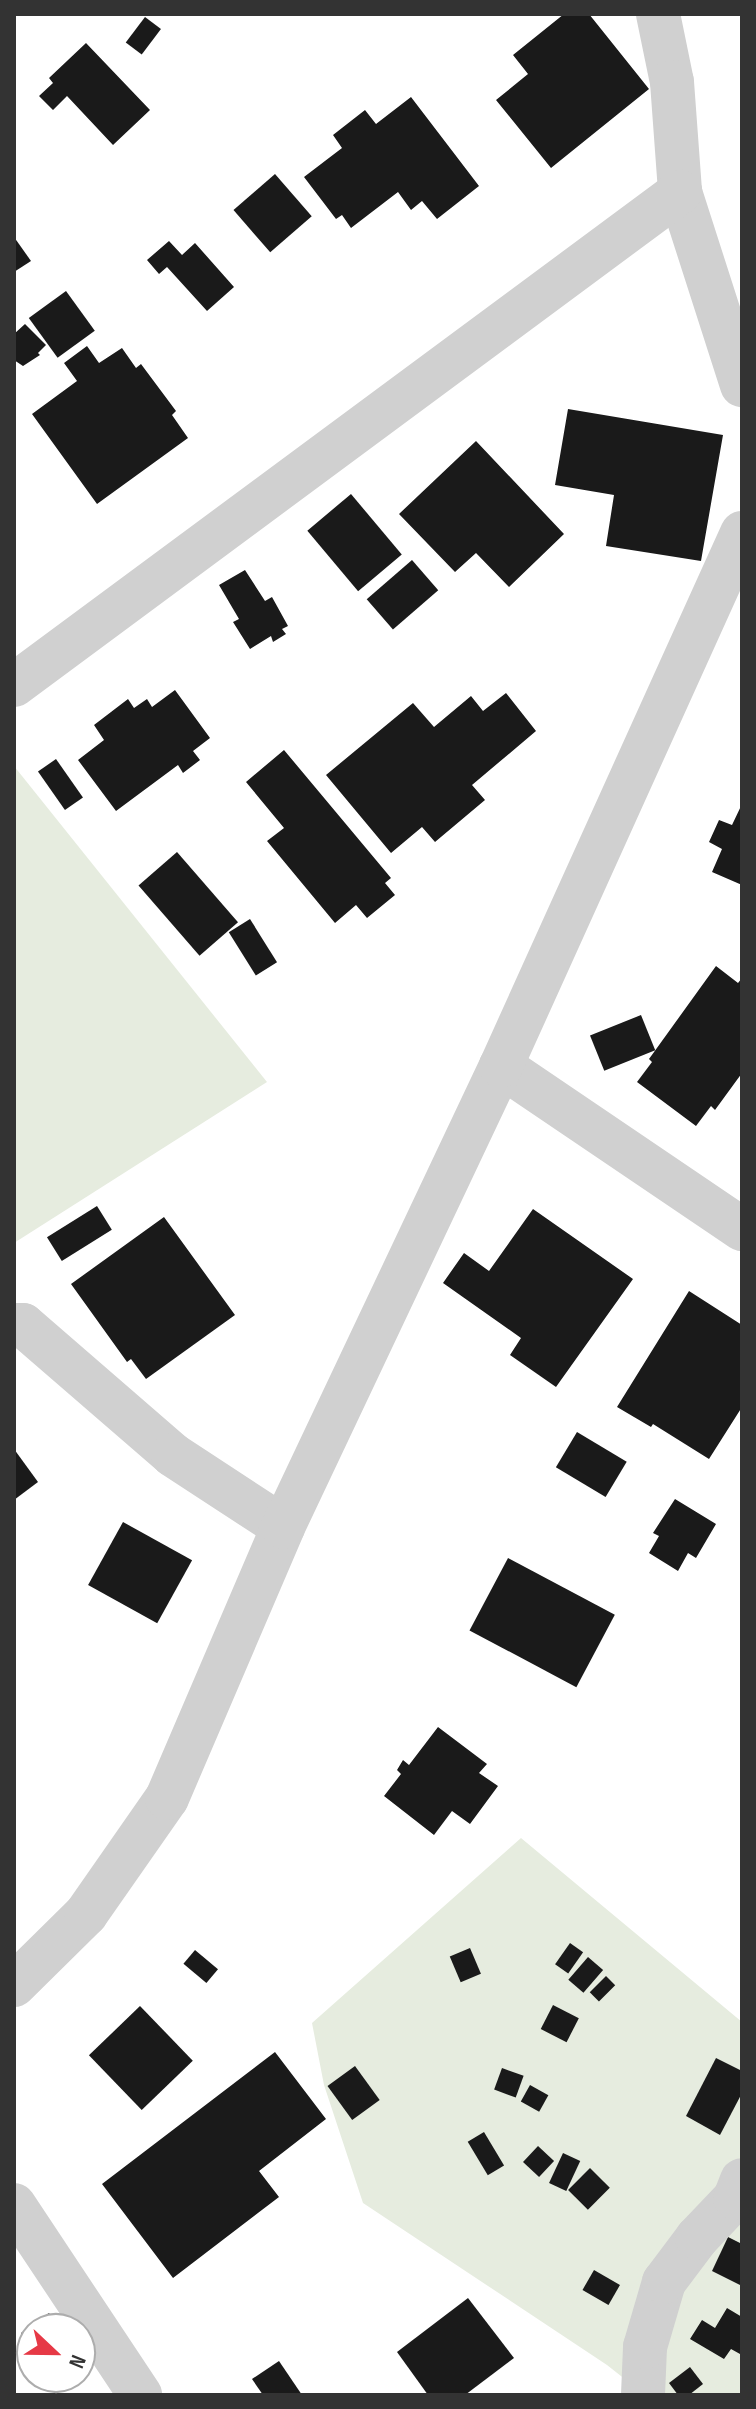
<!DOCTYPE html>
<style>
body{margin:0}
#map{position:relative;width:756px;height:2409px;overflow:hidden;background:#fff;font-family:"Sofia Sans Condensed",sans-serif}
div>[style]{position:absolute}
[style*='--x']{left:calc(var(--x)*1px);top:calc(var(--y)*1px);width:calc(var(--w)*1px);rotate:calc(var(--a)*1deg)}
.green>*{inset:0;background:#e6ecdf}
.building>*{inset:0;background:#1a1a1a;transform-origin:0 0}
.minor>*{height:44px;margin:-22px;padding:0 22px;transform-origin:22px;border-radius:22px;background:#d0d0d0}
span{translate:-50% -50%;white-space:nowrap;text-align:center;line-height:1.15;-webkit-text-stroke:8px #fff;paint-order:stroke}
.frame{position:absolute;inset:0;border:16px solid #333;pointer-events:none}
.north{position:absolute;left:16px;top:2313px;width:80px;height:80px;box-sizing:border-box;background:#fff;border:2px solid #adadad;border-radius:50%;rotate:112deg;font-size:22px;font-weight:700;line-height:32px;text-align:center;color:#333}
.north::after{content:'';display:block;margin:auto;width:28px;height:36px;background:#e63946;clip-path:polygon(50% 0,100% 100%,50% 72%,0 100%)}
</style>
<div id="map">
<div class="green">
<i style="clip-path:polygon(14px 766px,267px 1082px,14px 1243px)"></i>
<i style="clip-path:polygon(521px 1838px,742px 2022px,742px 2395px,645px 2395px,607px 2365px,363px 2203px,324px 2085px,312px 2023px)"></i>
</div>
<div class="building">
<i style="clip-path:polygon(564px 14px,589px 14px,649px 89px,551px 168px,496px 100px,528px 74px,513px 55px)"></i>
<i style="left:145px;top:17px;width:20px;height:32px;rotate:37deg"></i>
<i style="clip-path:polygon(86px 43px,150px 110px,113px 145px,67px 96px,53px 110px,39px 96px,53px 83px,49px 78px)"></i>
<i style="clip-path:polygon(411px 97px,479px 186px,437px 219px,422px 201px,411px 210px,398px 192px,351px 228px,342px 215px,336px 219px,304px 177px,342px 148px,333px 135px,365px 110px,376px 124px)"></i>
<i style="left:275px;top:174px;width:56px;height:55px;rotate:49deg"></i>
<i style="clip-path:polygon(14px 237px,31px 261px,14px 272px)"></i>
<i style="clip-path:polygon(169px 241px,182px 255px,195px 243px,234px 287px,207px 311px,167px 267px,159px 274px,147px 260px)"></i>
<i style="left:66px;top:291px;width:49px;height:46px;rotate:54deg"></i>
<i style="clip-path:polygon(25px 324px,46px 345px,38px 353px,40px 355px,23px 366px,14px 360px,14px 334px)"></i>
<i style="clip-path:polygon(87px 346px,99px 363px,122px 348px,136px 368px,141px 364px,176px 411px,172px 415px,188px 438px,97px 504px,32px 414px,77px 381px,64px 363px)"></i>
<i style="clip-path:polygon(568px 409px,723px 435px,701px 561px,606px 546px,614px 495px,555px 485px)"></i>
<i style="clip-path:polygon(476px 441px,564px 534px,509px 587px,476px 553px,455px 572px,399px 514px)"></i>
<i style="left:351px;top:494px;width:79px;height:57px;rotate:50deg"></i>
<i style="left:412px;top:560px;width:40px;height:60px;rotate:49deg"></i>
<i style="clip-path:polygon(245px 570px,265px 601px,272px 597px,288px 626px,282px 629px,286px 634px,273px 642px,271px 636px,250px 649px,233px 622px,239px 619px,219px 585px)"></i>
<i style="clip-path:polygon(175px 690px,210px 738px,193px 751px,200px 760px,183px 773px,178px 765px,116px 811px,78px 760px,104px 740px,94px 725px,128px 699px,134px 708px,147px 699px,152px 707px)"></i>
<i style="clip-path:polygon(506px 693px,536px 731px,472px 785px,485px 800px,435px 842px,422px 827px,391px 853px,326px 775px,413px 703px,434px 727px,471px 696px,483px 711px)"></i>
<i style="clip-path:polygon(284px 750px,391px 878px,385px 883px,395px 895px,367px 918px,356px 905px,335px 923px,267px 841px,284px 828px,246px 782px)"></i>
<i style="left:56px;top:759px;width:47px;height:22px;rotate:55deg"></i>
<i style="clip-path:polygon(742px 804px,742px 885px,712px 872px,722px 849px,709px 842px,719px 820px,732px 825px)"></i>
<i style="left:177px;top:852px;width:93px;height:51px;rotate:49deg"></i>
<i style="left:250px;top:919px;width:51px;height:25px;rotate:58deg"></i>
<i style="clip-path:polygon(716px 966px,738px 983px,742px 978px,742px 1073px,715px 1110px,711px 1106px,696px 1126px,637px 1082px,652px 1062px,649px 1059px)"></i>
<i style="left:641px;top:1015px;width:38px;height:55px;rotate:68deg"></i>
<i style="left:97px;top:1206px;width:28px;height:59px;rotate:58deg"></i>
<i style="clip-path:polygon(533px 1209px,633px 1279px,556px 1387px,510px 1355px,521px 1338px,443px 1283px,464px 1253px,489px 1271px)"></i>
<i style="clip-path:polygon(164px 1217px,235px 1315px,146px 1379px,131px 1359px,127px 1362px,71px 1284px)"></i>
<i style="clip-path:polygon(689px 1291px,742px 1325px,742px 1407px,709px 1459px,653px 1424px,651px 1427px,617px 1407px)"></i>
<i style="left:577px;top:1432px;width:58px;height:41px;rotate:31deg"></i>
<i style="clip-path:polygon(14px 1449px,38px 1482px,14px 1500px)"></i>
<i style="clip-path:polygon(675px 1499px,716px 1524px,696px 1558px,688px 1553px,678px 1571px,649px 1553px,659px 1536px,653px 1533px)"></i>
<i style="left:123px;top:1522px;width:79px;height:72px;rotate:29deg"></i>
<i style="left:508px;top:1558px;width:121px;height:82px;rotate:28deg"></i>
<i style="clip-path:polygon(438px 1727px,487px 1764px,479px 1773px,498px 1786px,470px 1824px,452px 1811px,434px 1835px,384px 1796px,401px 1774px,397px 1770px,403px 1760px,409px 1765px)"></i>
<i style="left:570px;top:1943px;width:16px;height:26px;rotate:35deg"></i>
<i style="left:470px;top:1948px;width:28px;height:22px;rotate:67deg"></i>
<i style="left:195px;top:1950px;width:30px;height:18px;rotate:40deg"></i>
<i style="left:588px;top:1957px;width:20px;height:30px;rotate:41deg"></i>
<i style="left:606px;top:1976px;width:13px;height:23px;rotate:45deg"></i>
<i style="left:553px;top:2005px;width:29px;height:27px;rotate:27deg"></i>
<i style="left:140px;top:2006px;width:76px;height:71px;rotate:46deg"></i>
<i style="clip-path:polygon(275px 2052px,326px 2119px,259px 2171px,279px 2197px,173px 2278px,102px 2184px)"></i>
<i style="clip-path:polygon(716px 2058px,742px 2071px,742px 2093px,720px 2135px,686px 2116px)"></i>
<i style="left:355px;top:2066px;width:42px;height:34px;rotate:54deg"></i>
<i style="left:502px;top:2068px;width:23px;height:23px;rotate:20deg"></i>
<i style="left:530px;top:2085px;width:21px;height:19px;rotate:29deg"></i>
<i style="left:484px;top:2132px;width:39px;height:19px;rotate:59deg"></i>
<i style="left:538px;top:2146px;width:22px;height:22px;rotate:43deg"></i>
<i style="left:563px;top:2153px;width:19px;height:33px;rotate:25deg"></i>
<i style="left:590px;top:2168px;width:28px;height:31px;rotate:45deg"></i>
<i style="clip-path:polygon(728px 2237px,742px 2244px,742px 2286px,712px 2271px)"></i>
<i style="left:594px;top:2270px;width:30px;height:23px;rotate:30deg"></i>
<i style="clip-path:polygon(468px 2298px,514px 2358px,465px 2395px,428px 2395px,397px 2352px)"></i>
<i style="clip-path:polygon(727px 2308px,742px 2317px,742px 2350px,740px 2354px,731px 2349px,724px 2359px,690px 2339px,702px 2320px,715px 2328px)"></i>
<i style="clip-path:polygon(49px 2313px,60px 2329px,32px 2329px,32px 2349px,21px 2333px)"></i>
<i style="clip-path:polygon(279px 2361px,302px 2395px,263px 2395px,252px 2379px)"></i>
<i style="clip-path:polygon(690px 2367px,703px 2384px,689px 2395px,678px 2395px,669px 2383px)"></i>
</div>
<div class="minor">
<i style="--x:658;--y:14;--w:69;--a:78.4"></i>
<i style="--x:672;--y:82;--w:110;--a:85.8"></i>
<i style="--x:680;--y:192;--w:203;--a:72.2"></i>
<i style="--x:14;--y:685;--w:829;--a:-36.51"></i>
<i style="--x:501;--y:1066;--w:291;--a:34.1"></i>
<i style="--x:14;--y:1325;--w:9;--a:0"></i>
<i style="--x:23;--y:1325;--w:198;--a:40.9"></i>
<i style="--x:173;--y:1455;--w:131;--a:33.2"></i>
<i style="--x:14;--y:1985;--w:101;--a:-44.6"></i>
<i style="--x:86;--y:1914;--w:141;--a:-55.1"></i>
<i style="--x:167;--y:1798;--w:295;--a:-66.8"></i>
<i style="--x:283;--y:1527;--w:510;--a:-64.69"></i>
<i style="--x:501;--y:1066;--w:585;--a:-65.67"></i>
<i style="--x:14;--y:2205;--w:228;--a:56.4"></i>
<i style="--x:643;--y:2395;--w:48;--a:-87.6"></i>
<i style="--x:645;--y:2347;--w:68;--a:-73.7"></i>
<i style="--x:664;--y:2282;--w:55;--a:-53.1"></i>
<i style="--x:697;--y:2238;--w:55;--a:-46.5"></i>
<i style="--x:735;--y:2198;--w:19;--a:-69"></i>
</div>
<div class="frame"></div>
<div class="north">N</div>
</div>
